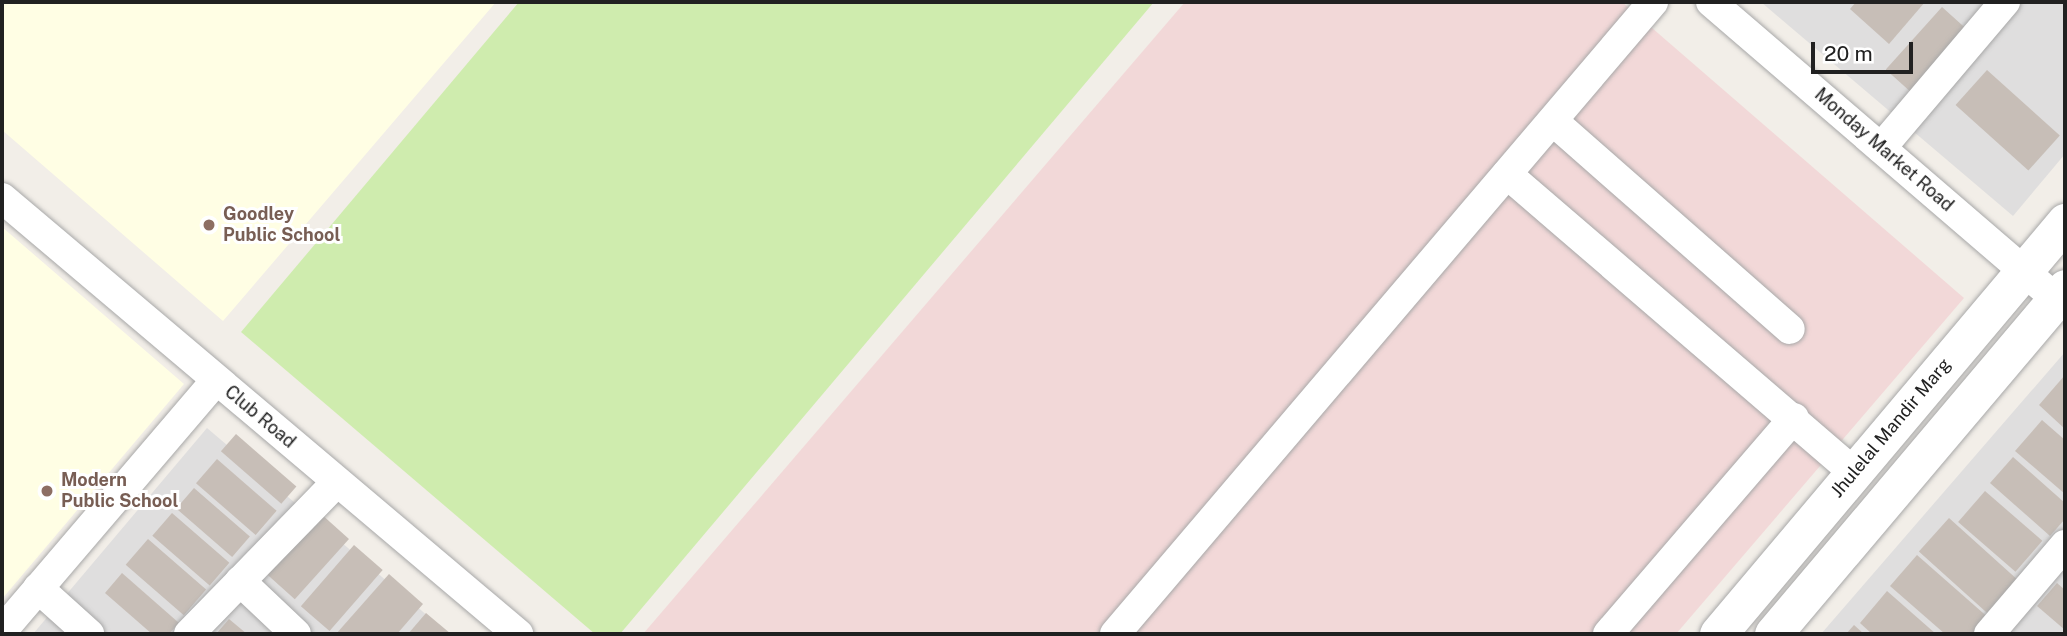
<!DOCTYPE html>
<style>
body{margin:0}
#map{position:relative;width:2067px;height:636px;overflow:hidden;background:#f2eee8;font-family:"Public Sans",sans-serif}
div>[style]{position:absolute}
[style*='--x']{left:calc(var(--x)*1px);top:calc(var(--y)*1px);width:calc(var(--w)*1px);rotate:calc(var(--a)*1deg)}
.residential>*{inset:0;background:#dfdede}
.commercial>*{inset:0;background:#f2d8d8}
.education>*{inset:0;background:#fffee4}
.grass>*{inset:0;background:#cfecae}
.building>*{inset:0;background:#c7beb7;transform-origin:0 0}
.roads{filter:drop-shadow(0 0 2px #a8a8a8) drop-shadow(0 0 2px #a8a8a8)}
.minor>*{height:30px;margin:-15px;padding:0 15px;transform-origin:15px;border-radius:15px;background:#fff}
.tertiary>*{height:37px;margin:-18.5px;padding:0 18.5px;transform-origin:18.5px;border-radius:18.5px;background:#fff}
.dots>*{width:19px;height:19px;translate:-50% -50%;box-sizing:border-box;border:4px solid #fff;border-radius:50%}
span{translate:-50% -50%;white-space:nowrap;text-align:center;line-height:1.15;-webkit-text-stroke:6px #fff;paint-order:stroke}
.street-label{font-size:18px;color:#212121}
.education-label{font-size:18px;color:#785e54;font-weight:700}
.left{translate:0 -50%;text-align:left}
.frame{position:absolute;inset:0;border:4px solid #212121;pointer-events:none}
.scale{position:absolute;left:1811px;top:42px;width:102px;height:32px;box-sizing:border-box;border:4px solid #212121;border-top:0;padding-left:9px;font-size:21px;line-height:24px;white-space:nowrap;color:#212121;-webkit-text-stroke:5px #fff;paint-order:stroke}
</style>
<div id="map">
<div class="residential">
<i style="clip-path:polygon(1761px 2px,2065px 2px,2065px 154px,2013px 216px)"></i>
<i style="clip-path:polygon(2065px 352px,2065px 634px,1821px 634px)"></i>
<i style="clip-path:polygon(207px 428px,449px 634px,33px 634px)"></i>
</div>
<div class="commercial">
<i style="clip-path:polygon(1185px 2px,1622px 2px,1964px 298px,1676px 634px,643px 634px)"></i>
</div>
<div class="education">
<i style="clip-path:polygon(2px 2px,496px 2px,223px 321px,2px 130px)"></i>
<i style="clip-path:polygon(2px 227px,184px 384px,2px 599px)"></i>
</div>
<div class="grass">
<i style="clip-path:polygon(519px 2px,1154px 2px,620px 634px,595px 634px,241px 332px)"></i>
</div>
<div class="building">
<i style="clip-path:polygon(1856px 2px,1925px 2px,1889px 44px,1850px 9px)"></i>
<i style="left:1942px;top:7px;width:40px;height:84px;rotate:42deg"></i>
<i style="left:1987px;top:70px;width:98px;height:47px;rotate:42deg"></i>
<i style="clip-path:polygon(2065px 375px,2065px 429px,2039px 405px)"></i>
<i style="clip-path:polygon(2042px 420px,2065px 440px,2065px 494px,2015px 451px)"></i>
<i style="left:236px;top:434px;width:80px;height:23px;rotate:41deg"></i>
<i style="clip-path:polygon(2013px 457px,2065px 503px,2065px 519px,2050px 536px,1990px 483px)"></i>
<i style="left:217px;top:459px;width:79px;height:32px;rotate:41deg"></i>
<i style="left:194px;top:488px;width:74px;height:27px;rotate:41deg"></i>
<i style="left:1985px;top:491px;width:76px;height:41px;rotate:41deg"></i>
<i style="left:172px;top:513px;width:76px;height:30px;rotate:41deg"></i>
<i style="left:320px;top:513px;width:39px;height:81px;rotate:42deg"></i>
<i style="left:1949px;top:518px;width:99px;height:45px;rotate:42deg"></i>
<i style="left:148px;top:539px;width:77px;height:34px;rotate:41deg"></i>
<i style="left:354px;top:545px;width:38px;height:81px;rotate:41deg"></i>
<i style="clip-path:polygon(1917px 555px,1991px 620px,1979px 634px,1945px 634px,1890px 586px)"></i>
<i style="clip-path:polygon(122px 573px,179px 623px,169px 634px,152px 634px,105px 593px)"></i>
<i style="clip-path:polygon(389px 574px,423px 604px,397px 634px,336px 634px)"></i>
<i style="clip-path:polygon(2057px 583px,2065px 590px,2065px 630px,2037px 606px)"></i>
<i style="clip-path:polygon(1887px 591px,1936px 634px,1872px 634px,1860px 623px)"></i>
<i style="clip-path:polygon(426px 613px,451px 634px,408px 634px)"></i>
<i style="clip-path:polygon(229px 619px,247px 634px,216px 634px)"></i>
<i style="clip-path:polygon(1854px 625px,1864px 634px,1846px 634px)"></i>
</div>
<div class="roads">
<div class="minor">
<i style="--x:1711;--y:2;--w:455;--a:40.7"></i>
<i style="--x:1553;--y:121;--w:315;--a:41.3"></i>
<i style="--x:1881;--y:148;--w:192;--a:-49.7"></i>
<i style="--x:1507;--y:174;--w:457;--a:40.7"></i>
<i style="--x:2;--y:198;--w:676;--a:40.2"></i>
<i style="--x:240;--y:581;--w:77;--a:43.4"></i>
<i style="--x:38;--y:588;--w:69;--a:42"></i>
<i style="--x:2;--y:631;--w:330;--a:-49.5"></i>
<i style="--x:189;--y:634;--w:212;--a:-45.8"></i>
<i style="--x:1115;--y:634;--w:830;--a:-49.59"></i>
<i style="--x:1608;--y:634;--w:285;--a:-49.3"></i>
<i style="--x:1989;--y:634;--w:117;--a:-49.5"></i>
</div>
<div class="tertiary">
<i style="--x:1718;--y:634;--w:539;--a:-49.89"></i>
<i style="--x:1773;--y:634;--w:453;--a:-49.8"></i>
</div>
</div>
<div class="dots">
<i style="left:209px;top:225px;background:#8d6e63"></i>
<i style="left:47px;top:491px;background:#8d6e63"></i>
</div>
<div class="street-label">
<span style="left:1884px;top:150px;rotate:41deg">Monday Market Road</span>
<span style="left:260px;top:417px;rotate:40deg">Club Road</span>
<span style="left:1891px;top:428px;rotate:-50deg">Jhulelal Mandir Marg</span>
</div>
<div class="education-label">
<span class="left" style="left:223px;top:225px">Goodley<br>Public School</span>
<span class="left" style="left:61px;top:491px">Modern<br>Public School</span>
</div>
<div class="frame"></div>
<div class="scale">20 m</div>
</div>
